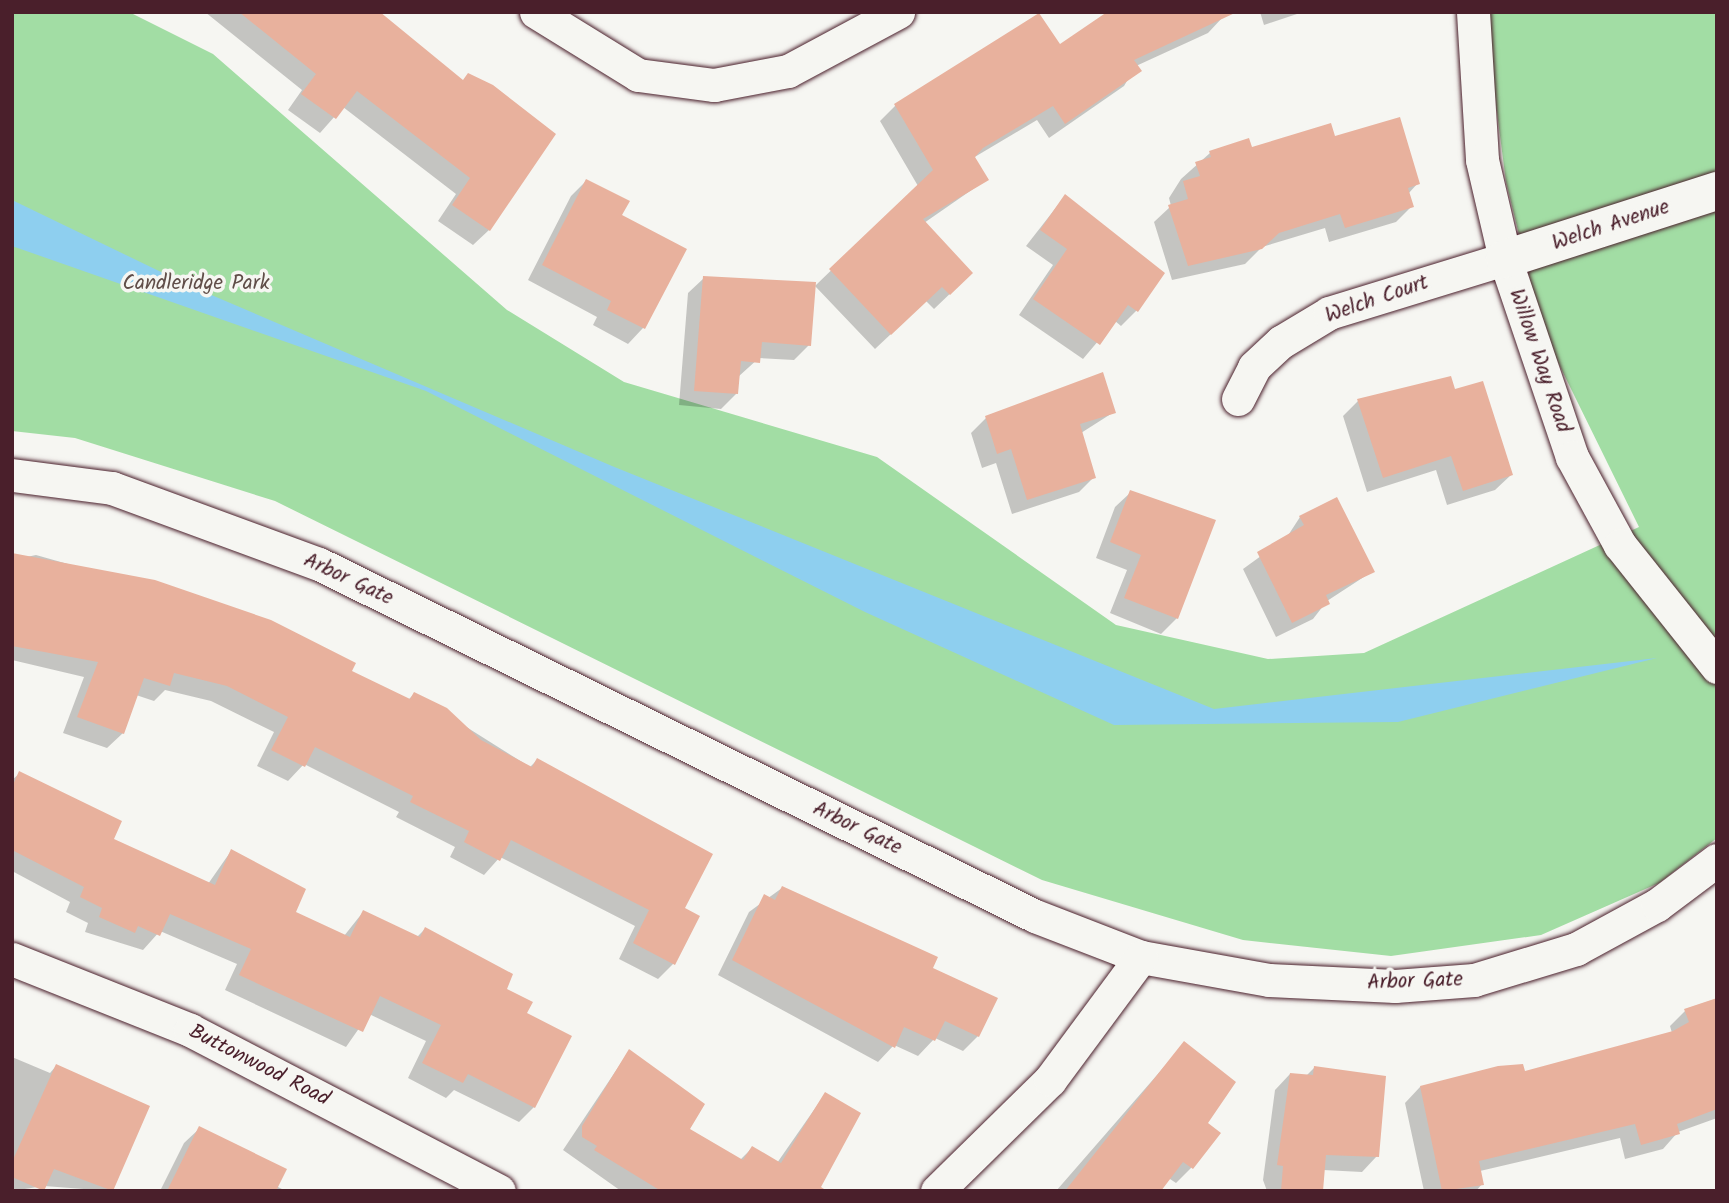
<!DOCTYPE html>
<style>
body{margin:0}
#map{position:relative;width:1729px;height:1203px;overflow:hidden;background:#f6f6f2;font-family:Kalam,sans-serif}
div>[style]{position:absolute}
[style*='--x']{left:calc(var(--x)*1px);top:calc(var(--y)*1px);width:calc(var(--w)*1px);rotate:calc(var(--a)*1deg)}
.green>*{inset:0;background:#a2dda4}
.water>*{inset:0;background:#8ecfef}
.shadow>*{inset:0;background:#0003}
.building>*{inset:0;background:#e8b19d}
.roads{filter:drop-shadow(0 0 2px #4a1f2b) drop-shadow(0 0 2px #4a1f2b)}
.street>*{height:33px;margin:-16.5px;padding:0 16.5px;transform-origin:16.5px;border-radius:16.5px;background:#f6f6f2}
.secondary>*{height:38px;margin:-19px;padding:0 19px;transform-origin:19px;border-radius:19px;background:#f6f6f2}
span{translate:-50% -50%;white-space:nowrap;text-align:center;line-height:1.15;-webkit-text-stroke:7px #f6f6f2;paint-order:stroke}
.street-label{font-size:21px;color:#4a1f2b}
.park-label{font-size:21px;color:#604e49}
.frame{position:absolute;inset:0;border:14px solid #4a1f2b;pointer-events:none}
</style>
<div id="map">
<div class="green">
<i style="clip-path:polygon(12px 12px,129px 12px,213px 54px,507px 310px,624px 382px,877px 457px,1116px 625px,1268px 659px,1364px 653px,1639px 527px,1543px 332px,1506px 182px,1484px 12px,1717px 12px,1717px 838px,1659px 883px,1541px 935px,1391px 956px,1243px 940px,1042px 880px,275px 501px,75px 438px,12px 431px)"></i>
</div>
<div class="water">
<i style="clip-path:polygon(12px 200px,188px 285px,612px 466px,1214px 709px,1657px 658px,1398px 722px,1114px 725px,865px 612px,426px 391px,12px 246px)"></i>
</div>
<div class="shadow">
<i style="clip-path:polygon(205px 12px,379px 12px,462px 82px,489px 230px,473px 245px,438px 221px,456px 194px,343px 107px,320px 133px,288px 110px,302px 90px)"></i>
<i style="clip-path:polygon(1260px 12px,1303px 12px,1264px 25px)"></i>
<i style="clip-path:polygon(1223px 17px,1208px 33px,1136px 66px,1124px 86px,1049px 138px,1037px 120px,973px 158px,986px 180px,924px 223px,956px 288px,934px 309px,926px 301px,875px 349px,815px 286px,918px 186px,880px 121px,895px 106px,1060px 47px)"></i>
<i style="clip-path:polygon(1250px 150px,1418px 183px,1408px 194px,1412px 206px,1396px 222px,1329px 242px,1325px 228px,1262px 247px,1245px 264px,1172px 280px,1154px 222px,1171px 206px,1169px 198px,1181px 179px,1210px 153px)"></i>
<i style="clip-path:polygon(586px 181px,620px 216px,684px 249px,643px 328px,628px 344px,593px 325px,597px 317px,528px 280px,571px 196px)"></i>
<i style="clip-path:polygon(1065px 196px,1137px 310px,1121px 326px,1115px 321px,1083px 359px,1019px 315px,1053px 265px,1026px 246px)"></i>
<i style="clip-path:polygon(704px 278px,809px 345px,794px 360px,759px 358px,738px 377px,737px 393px,721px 409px,679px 405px,688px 293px)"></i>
<i style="clip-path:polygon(1454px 392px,1511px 475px,1495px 490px,1447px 505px,1436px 470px,1367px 492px,1343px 416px,1358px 401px)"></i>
<i style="clip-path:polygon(1114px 412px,1081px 433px,1094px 477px,1079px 492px,1012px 514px,996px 463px,982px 468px,971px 433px,986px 418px)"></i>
<i style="clip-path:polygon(1131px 492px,1177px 618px,1161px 634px,1110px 613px,1127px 570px,1096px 558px,1115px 507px)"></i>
<i style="clip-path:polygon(1300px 517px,1373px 571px,1327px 601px,1313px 619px,1276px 637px,1243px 569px,1287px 537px)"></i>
<i style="clip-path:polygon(36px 555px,270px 621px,350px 672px,408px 700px,414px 694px,530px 767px,537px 760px,683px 909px,673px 964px,658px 979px,619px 959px,635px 926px,500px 857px,484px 875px,450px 857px,455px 847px,396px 817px,399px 812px,304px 764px,288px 781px,257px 766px,274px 732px,211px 701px,165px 690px,154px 701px,136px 695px,123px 733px,107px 748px,63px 733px,84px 677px,12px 660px,12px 560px)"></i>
<i style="clip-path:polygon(20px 773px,120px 822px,112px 840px,208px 884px,231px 851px,293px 913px,344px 936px,363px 912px,417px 937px,425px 929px,504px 989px,525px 1014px,534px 1107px,519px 1122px,454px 1090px,446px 1098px,408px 1078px,426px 1041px,369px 1014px,346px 1047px,225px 990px,237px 964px,160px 931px,143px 950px,85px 932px,88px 923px,66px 912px,70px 902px,12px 871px,12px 780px)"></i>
<i style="clip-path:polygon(782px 888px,936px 958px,931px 969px,978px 1036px,963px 1051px,935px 1038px,918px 1056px,894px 1045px,878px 1062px,718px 975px,749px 912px)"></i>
<i style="clip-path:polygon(1717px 999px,1717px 1118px,1678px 1132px,1663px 1149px,1625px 1159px,1620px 1138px,1480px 1171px,1482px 1184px,1476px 1191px,1424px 1191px,1405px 1103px,1420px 1087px,1524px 1073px,1672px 1033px,1670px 1026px,1685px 1011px)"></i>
<i style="clip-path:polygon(1184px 1044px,1206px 1124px,1191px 1168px,1176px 1183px,1167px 1177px,1154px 1191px,1056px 1191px)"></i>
<i style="clip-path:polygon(629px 1051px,687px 1129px,740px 1160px,752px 1148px,777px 1163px,825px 1094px,815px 1191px,621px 1191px,563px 1150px)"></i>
<i style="clip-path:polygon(12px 1057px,50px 1073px,56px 1066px,110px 1191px,44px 1186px,12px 1191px)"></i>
<i style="clip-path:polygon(1314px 1068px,1377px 1156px,1362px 1172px,1323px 1170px,1322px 1191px,1267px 1191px,1263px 1180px,1275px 1090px,1290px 1074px,1306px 1076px)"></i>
<i style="clip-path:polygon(200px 1128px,276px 1186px,286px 1191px,160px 1191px,184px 1143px)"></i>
</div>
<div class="building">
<i style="clip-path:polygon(239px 12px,380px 12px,463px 80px,468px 73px,493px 85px,556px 134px,490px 231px,452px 205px,470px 178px,357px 91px,336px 119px,301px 94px,316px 74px)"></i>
<i style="clip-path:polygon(1107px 12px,1237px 12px,1134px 60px,1142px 71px,1065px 124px,1053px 106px,983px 148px,975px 157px,989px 180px,923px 219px,973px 273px,950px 295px,942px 287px,891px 335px,829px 269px,933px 170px,894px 104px,1039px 13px,1060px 44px)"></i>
<i style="clip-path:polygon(1400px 117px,1420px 184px,1408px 188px,1414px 207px,1345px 228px,1340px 214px,1279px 233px,1262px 249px,1188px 266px,1168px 205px,1188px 199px,1183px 181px,1200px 176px,1195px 162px,1211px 157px,1209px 151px,1249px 138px,1252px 147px,1331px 123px,1335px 136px)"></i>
<i style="clip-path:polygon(586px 179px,630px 201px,622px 215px,687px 249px,645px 329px,607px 310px,611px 301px,542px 265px)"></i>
<i style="clip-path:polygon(1065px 194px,1165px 273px,1138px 312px,1128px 305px,1100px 345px,1033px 299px,1067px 249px,1040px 230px)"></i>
<i style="clip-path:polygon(703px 276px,816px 282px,811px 346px,762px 342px,760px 363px,741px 361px,738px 394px,694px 391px)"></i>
<i style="clip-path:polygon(1103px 372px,1116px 413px,1080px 424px,1096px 478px,1027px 500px,1011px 449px,997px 454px,985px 416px)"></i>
<i style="clip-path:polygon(1451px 376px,1455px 389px,1483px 381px,1513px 475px,1463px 491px,1451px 456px,1383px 478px,1357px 399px)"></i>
<i style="clip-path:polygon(1130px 490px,1216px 520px,1178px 619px,1124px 598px,1141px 555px,1110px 542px)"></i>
<i style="clip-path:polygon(1337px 497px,1375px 572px,1326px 595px,1330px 604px,1292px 623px,1257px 552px,1304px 525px,1299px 516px)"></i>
<i style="clip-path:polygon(12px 553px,155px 580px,271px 620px,356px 663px,352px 671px,410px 699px,414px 692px,447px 708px,481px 740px,532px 767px,537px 758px,713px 854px,685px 908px,700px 916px,675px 965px,633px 943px,649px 910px,511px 840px,500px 861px,464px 842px,469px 831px,410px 802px,413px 796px,315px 747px,305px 767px,271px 750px,288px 717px,227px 686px,174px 673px,170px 686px,144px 678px,124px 734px,77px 717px,98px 662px,12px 646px)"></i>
<i style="clip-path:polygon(19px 771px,122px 821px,114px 839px,215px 885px,231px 849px,306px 889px,296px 912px,350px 937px,363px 910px,420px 937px,425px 927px,513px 974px,507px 989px,533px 1002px,527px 1013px,572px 1036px,535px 1108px,468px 1074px,463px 1083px,422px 1063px,441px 1025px,380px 996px,363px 1032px,239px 975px,251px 949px,170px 914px,160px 936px,138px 926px,135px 933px,99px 917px,102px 908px,80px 897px,84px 887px,12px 850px,12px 787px)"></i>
<i style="clip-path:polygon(782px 886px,938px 957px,933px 968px,998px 998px,979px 1037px,945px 1021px,935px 1041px,904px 1027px,895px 1048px,732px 960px,764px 894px,775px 900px)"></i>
<i style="clip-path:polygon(1717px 998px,1717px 1109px,1677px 1124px,1680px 1134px,1641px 1145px,1635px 1124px,1479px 1161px,1484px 1185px,1442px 1191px,1420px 1086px,1498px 1066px,1523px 1064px,1525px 1071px,1673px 1031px,1689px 1022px,1684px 1009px)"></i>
<i style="clip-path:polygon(1184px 1041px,1236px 1082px,1208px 1123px,1221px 1133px,1193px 1169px,1183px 1162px,1161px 1191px,1065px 1191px)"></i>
<i style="clip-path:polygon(629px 1049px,705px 1104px,690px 1129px,743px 1160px,752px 1146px,781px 1163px,825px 1092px,861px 1113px,821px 1187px,827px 1191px,661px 1191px,594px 1150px,597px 1146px,582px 1137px,582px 1126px)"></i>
<i style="clip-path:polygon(56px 1064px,150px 1106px,113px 1191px,54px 1169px,44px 1191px,12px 1177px,12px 1162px)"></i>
<i style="clip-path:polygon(1314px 1066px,1386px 1076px,1379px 1157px,1326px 1155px,1323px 1191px,1281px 1191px,1283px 1166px,1277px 1165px,1290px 1073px,1313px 1075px)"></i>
<i style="clip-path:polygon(199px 1126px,287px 1169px,276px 1191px,167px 1191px)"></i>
</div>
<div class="roads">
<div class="street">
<i style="--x:536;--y:12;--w:120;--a:31.7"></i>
<i style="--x:638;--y:75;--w:77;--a:7.5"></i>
<i style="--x:714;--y:85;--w:75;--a:-10.7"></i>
<i style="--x:788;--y:71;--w:125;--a:-28.2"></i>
<i style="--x:1473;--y:12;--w:148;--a:86.5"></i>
<i style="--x:1482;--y:160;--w:102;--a:76.9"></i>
<i style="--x:1505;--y:259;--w:209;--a:71.3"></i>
<i style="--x:1572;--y:457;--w:100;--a:61.4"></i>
<i style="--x:1620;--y:545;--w:156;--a:51.5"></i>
<i style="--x:1238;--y:399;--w:36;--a:-63"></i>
<i style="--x:1254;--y:367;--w:37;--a:-43"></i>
<i style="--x:1281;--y:342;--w:56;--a:-31.1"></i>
<i style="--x:1329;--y:313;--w:184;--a:-17.1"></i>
<i style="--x:12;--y:475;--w:101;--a:7.4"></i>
<i style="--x:112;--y:488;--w:221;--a:20.2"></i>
<i style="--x:319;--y:564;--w:798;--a:26.18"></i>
<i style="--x:1035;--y:916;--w:114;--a:21.1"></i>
<i style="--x:1141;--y:957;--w:130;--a:10.2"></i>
<i style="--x:1269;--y:980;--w:126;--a:2.7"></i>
<i style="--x:1395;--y:986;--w:79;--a:-4.3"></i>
<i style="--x:1474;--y:980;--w:107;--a:-16.9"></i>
<i style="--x:1576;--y:949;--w:92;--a:-28.5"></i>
<i style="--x:1657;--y:905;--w:75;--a:-36.9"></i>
<i style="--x:12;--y:959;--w:192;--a:21.7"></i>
<i style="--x:190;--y:1030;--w:348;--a:27.5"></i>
<i style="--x:937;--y:1191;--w:158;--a:-44.5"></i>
<i style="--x:1050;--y:1080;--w:153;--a:-53.5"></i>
</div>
<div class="secondary">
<i style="--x:1505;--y:259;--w:223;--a:-17.8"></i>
</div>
</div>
<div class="street-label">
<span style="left:1611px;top:226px;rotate:-18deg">Welch Avenue</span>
<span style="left:1377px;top:300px;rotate:-19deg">Welch Court</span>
<span style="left:1539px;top:361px;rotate:71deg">Willow Way Road</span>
<span style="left:348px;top:580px;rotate:25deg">Arbor Gate</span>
<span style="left:857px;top:829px;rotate:26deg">Arbor Gate</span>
<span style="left:1415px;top:982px;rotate:-2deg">Arbor Gate</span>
<span style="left:259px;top:1066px;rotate:27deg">Buttonwood Road</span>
</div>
<div class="park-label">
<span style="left:196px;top:284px">Candleridge Park</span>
</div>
<div class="frame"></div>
</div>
